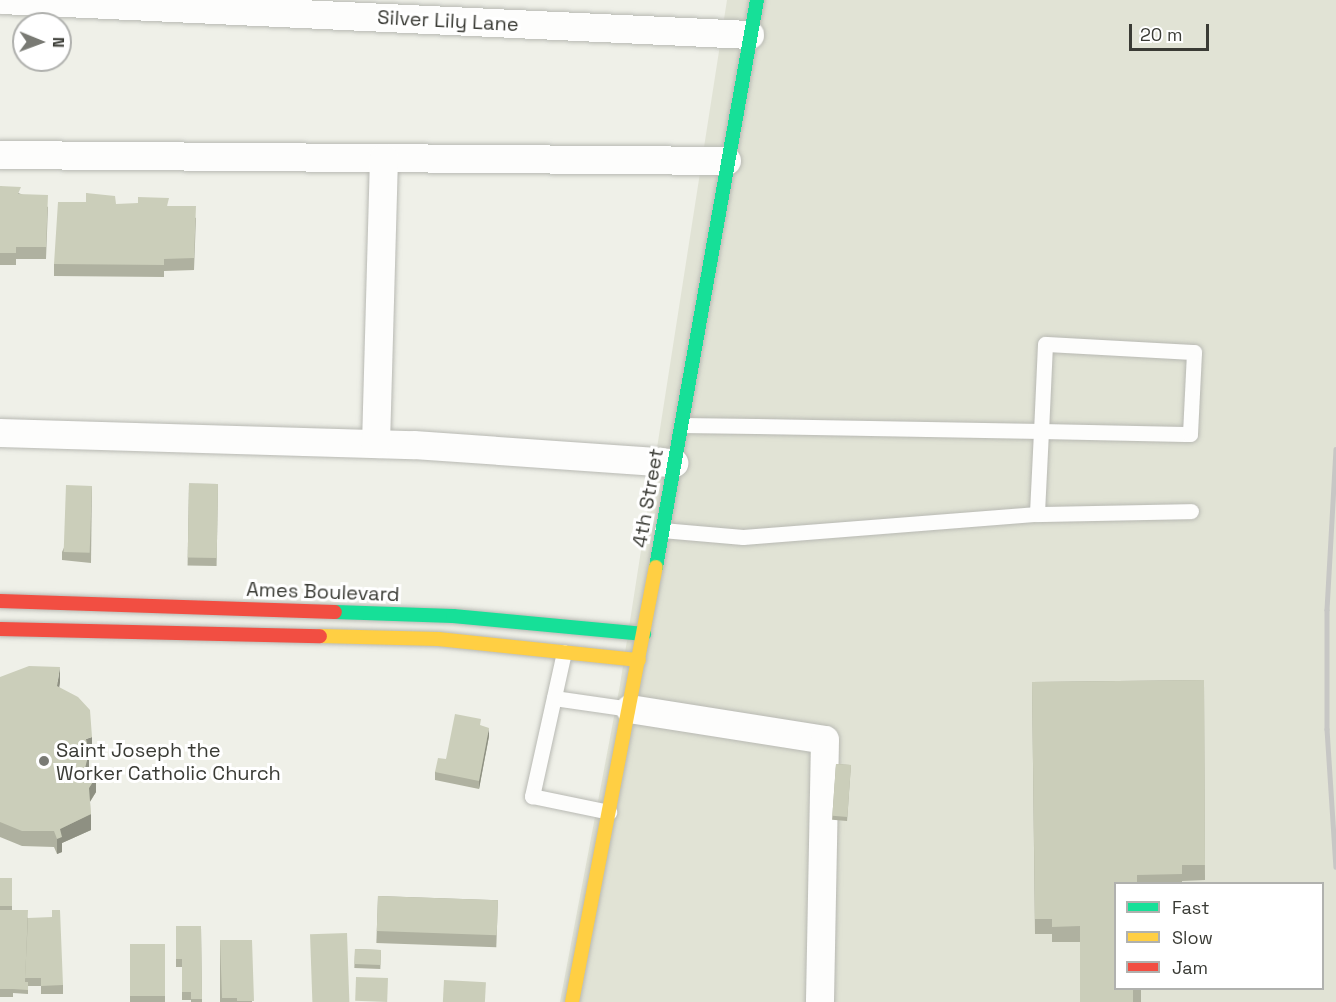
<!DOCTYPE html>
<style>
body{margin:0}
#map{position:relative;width:1336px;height:1002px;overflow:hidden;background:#eff0e8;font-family:"Space Grotesk",sans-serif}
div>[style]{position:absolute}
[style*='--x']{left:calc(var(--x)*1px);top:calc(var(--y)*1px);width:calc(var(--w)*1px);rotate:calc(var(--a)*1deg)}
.built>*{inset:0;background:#e1e3d5}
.roads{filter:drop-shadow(0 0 2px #b8b9b3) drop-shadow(0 0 2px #b8b9b3)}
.lane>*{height:15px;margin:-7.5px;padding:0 7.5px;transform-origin:7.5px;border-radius:7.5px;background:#fdfdfc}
.street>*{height:28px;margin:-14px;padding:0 14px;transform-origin:14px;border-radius:14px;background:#fdfdfc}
.fast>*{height:14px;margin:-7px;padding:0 7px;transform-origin:7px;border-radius:7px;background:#16e098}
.slow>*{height:14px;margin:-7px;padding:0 7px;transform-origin:7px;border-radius:7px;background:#ffcf43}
.jam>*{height:14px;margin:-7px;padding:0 7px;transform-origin:7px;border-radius:7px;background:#f24e42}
.rail>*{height:4.5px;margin:-2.25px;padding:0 2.25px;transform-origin:2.25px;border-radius:2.25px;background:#c7c7c5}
.wall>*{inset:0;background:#afb1a0;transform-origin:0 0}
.shaded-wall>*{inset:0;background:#8e9082}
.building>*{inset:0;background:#cbceba;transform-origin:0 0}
.dots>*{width:16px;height:16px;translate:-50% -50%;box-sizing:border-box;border:3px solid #fff;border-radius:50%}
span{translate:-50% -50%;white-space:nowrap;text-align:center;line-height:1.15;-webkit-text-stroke:6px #fff;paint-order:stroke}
.street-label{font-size:20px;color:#3a3b35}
.poi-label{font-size:20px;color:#3a3b35}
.left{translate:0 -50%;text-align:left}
.legend{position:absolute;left:1114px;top:882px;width:210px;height:108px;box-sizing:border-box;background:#fff;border:2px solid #b0b1ae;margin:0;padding:8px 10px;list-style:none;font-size:18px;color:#3a3b35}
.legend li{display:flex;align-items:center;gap:12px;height:30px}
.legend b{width:30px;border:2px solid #b0b1ae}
.north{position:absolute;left:12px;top:12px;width:60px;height:60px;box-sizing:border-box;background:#fff;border:2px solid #b0b1ae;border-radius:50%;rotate:91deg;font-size:16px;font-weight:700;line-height:24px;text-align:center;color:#3a3b35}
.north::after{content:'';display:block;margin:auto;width:21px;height:27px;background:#797a74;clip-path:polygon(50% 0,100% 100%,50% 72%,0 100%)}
.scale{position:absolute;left:1129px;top:24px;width:80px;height:27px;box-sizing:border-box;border:3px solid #3a3b35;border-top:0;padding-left:8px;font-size:18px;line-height:21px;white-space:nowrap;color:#3a3b35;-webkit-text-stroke:4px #fff;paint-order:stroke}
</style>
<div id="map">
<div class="built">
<i style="clip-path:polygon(evenodd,727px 0,1336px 0,1336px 1002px,560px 1002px,620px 685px,727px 0,1116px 884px,1322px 884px,1322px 988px,1116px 988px,1116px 884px)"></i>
</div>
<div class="roads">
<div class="lane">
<i style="--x:681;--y:425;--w:75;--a:0.8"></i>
<i style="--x:756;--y:426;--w:285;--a:1"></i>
<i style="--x:1041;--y:431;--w:149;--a:1.2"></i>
<i style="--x:1190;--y:434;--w:82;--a:-87.2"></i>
<i style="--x:1194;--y:352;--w:149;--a:-176.9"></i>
<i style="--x:1045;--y:344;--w:87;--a:92.6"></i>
<i style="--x:1041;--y:431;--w:83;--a:92.8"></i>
<i style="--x:1037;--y:514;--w:154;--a:-1.1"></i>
<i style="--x:662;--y:530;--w:81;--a:4.9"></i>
<i style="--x:743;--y:537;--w:295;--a:-4.5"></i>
<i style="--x:564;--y:652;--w:148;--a:102.5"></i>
<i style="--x:532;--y:796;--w:79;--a:11.7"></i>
<i style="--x:554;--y:698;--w:77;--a:8.2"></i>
</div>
<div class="street">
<i style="--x:2;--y:0;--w:749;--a:2.68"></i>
<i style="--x:0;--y:155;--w:727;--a:0.47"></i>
<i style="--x:0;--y:433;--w:414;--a:1.7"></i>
<i style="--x:414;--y:445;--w:261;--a:4"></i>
<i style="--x:376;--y:444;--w:286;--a:-88.4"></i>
<i style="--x:630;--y:709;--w:197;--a:9"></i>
<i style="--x:825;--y:740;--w:262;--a:91.1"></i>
</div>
<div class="fast">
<i style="--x:656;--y:567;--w:576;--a:-79.9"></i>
<i style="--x:335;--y:612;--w:118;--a:1.9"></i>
<i style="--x:453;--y:616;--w:192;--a:5.4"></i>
</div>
<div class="slow">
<i style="--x:320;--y:636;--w:118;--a:1.5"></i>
<i style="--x:438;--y:639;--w:202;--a:6"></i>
<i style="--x:572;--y:1002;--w:443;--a:-79.1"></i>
</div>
<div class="jam">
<i style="--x:0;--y:601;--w:335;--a:1.9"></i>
<i style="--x:0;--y:629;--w:320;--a:1.3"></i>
</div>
</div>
<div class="rail">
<i style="--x:1336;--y:449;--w:161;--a:93.2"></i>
<i style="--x:1327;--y:610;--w:119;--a:90"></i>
<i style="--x:1327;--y:729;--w:138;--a:86.3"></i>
</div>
<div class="wall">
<i style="clip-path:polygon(0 186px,21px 194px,48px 207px,46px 259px,16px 259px,16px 265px,0 265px)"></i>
<i style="clip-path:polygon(86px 193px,116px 204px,169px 206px,196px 218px,194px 270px,164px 271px,164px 277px,54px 276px,54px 264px,86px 202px)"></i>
<i style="left:218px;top:484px;width:82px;height:29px;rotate:91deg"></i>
<i style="clip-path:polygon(92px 486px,91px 563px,62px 560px,62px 552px)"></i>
<i style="clip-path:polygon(0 677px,60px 682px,59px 687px,92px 752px,89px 753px,88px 771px,96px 792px,90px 802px,91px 830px,62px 843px,62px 852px,57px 854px,54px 847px,22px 846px,0 837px)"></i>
<i style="clip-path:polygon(1204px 680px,1205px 880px,1182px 881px,1182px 884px,1116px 884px,1116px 988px,1141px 988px,1141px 1002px,1080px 1002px,1080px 942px,1052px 942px,1052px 934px,1035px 934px,1032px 682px)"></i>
<i style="clip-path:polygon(481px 726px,489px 736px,479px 789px,435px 780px,435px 772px,446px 759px)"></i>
<i style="left:836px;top:764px;width:15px;height:56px;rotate:4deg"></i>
<i style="clip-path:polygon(0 878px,12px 878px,12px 910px,28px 918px,63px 985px,63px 994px,41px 994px,41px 986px,28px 986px,28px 994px,13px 993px,13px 997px,0 997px)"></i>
<i style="left:378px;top:896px;width:120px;height:47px;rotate:2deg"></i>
<i style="clip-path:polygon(176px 926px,201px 926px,202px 1002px,191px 1002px,191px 1000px,182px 1000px,182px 967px,176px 967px)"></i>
<i style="left:220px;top:940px;width:32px;height:62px"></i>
<i style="left:130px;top:944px;width:35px;height:58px"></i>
<i style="left:355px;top:949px;width:26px;height:19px;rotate:2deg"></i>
</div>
<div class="shaded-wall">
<i style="clip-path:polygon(60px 667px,60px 682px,57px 702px,57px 686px)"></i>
<i style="clip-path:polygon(489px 728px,489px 736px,479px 789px,479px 781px)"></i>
<i style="clip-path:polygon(92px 737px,92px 752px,89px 753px,89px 768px,85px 783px,86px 739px)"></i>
<i style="clip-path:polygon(96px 777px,96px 792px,89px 803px,89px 788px)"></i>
<i style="clip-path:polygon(91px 814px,91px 830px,62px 843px,62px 852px,57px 854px,57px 839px,60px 829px)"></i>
</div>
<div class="building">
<i style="clip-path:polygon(0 186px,21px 187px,18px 194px,48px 195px,46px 247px,16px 247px,16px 253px,0 253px)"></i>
<i style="clip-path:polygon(86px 193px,115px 196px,116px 204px,138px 203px,138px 197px,169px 198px,167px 206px,196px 206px,194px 258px,164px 259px,164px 265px,54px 264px,58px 202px,86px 202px)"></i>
<i style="left:218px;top:484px;width:74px;height:29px;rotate:91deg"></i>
<i style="left:66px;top:485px;width:26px;height:67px;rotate:2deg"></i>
<i style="clip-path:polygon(29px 666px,60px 667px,57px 686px,78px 697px,90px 710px,92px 737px,86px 739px,89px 753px,85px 768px,96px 777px,89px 788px,91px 814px,60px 829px,62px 837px,57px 839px,54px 831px,22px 831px,0 822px,0 677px)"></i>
<i style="clip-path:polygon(1204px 680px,1205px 865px,1182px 865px,1182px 874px,1137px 875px,1137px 884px,1116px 884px,1116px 988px,1133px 988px,1133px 1002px,1080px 1002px,1080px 926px,1052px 927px,1052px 919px,1035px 919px,1032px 682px)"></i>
<i style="clip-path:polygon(455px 714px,481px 719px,480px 725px,489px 728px,479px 781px,435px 772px,438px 758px,446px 759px)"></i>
<i style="left:836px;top:764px;width:15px;height:52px;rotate:4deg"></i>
<i style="left:0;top:878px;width:12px;height:28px"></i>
<i style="left:378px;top:896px;width:120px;height:35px;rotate:2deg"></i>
<i style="clip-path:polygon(0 910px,28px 910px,25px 982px,28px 982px,28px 990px,13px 989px,13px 956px,0 956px)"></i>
<i style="clip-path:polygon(52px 910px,60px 910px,63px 985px,41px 986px,41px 978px,25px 978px,28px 918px,52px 917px)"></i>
<i style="clip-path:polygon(176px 926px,201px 926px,202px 999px,191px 999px,191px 992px,182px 992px,182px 959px,176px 959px)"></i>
<i style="left:347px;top:933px;width:69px;height:37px;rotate:88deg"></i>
<i style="clip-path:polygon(220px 940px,252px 940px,254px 1001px,237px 1001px,237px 998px,222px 998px)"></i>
<i style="left:130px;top:944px;width:35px;height:52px"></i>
<i style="left:355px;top:949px;width:26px;height:15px;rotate:2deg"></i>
<i style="left:0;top:956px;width:13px;height:33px"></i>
<i style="left:388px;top:978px;width:24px;height:32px;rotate:92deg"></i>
<i style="left:444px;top:980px;width:42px;height:22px;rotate:3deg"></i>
</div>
<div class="dots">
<i style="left:44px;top:761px;background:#797a74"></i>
</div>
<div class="street-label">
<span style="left:448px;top:21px;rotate:3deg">Silver Lily Lane</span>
<span style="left:648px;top:498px;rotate:-80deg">4th Street</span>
<span style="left:323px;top:592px;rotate:2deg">Ames Boulevard</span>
</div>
<div class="poi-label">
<span class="left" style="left:56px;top:762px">Saint Joseph the<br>Worker Catholic Church</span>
</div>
<ul class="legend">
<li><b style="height:8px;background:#16e098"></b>Fast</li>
<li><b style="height:8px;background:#ffcf43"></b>Slow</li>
<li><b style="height:8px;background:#f24e42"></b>Jam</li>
</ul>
<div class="north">N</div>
<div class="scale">20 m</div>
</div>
